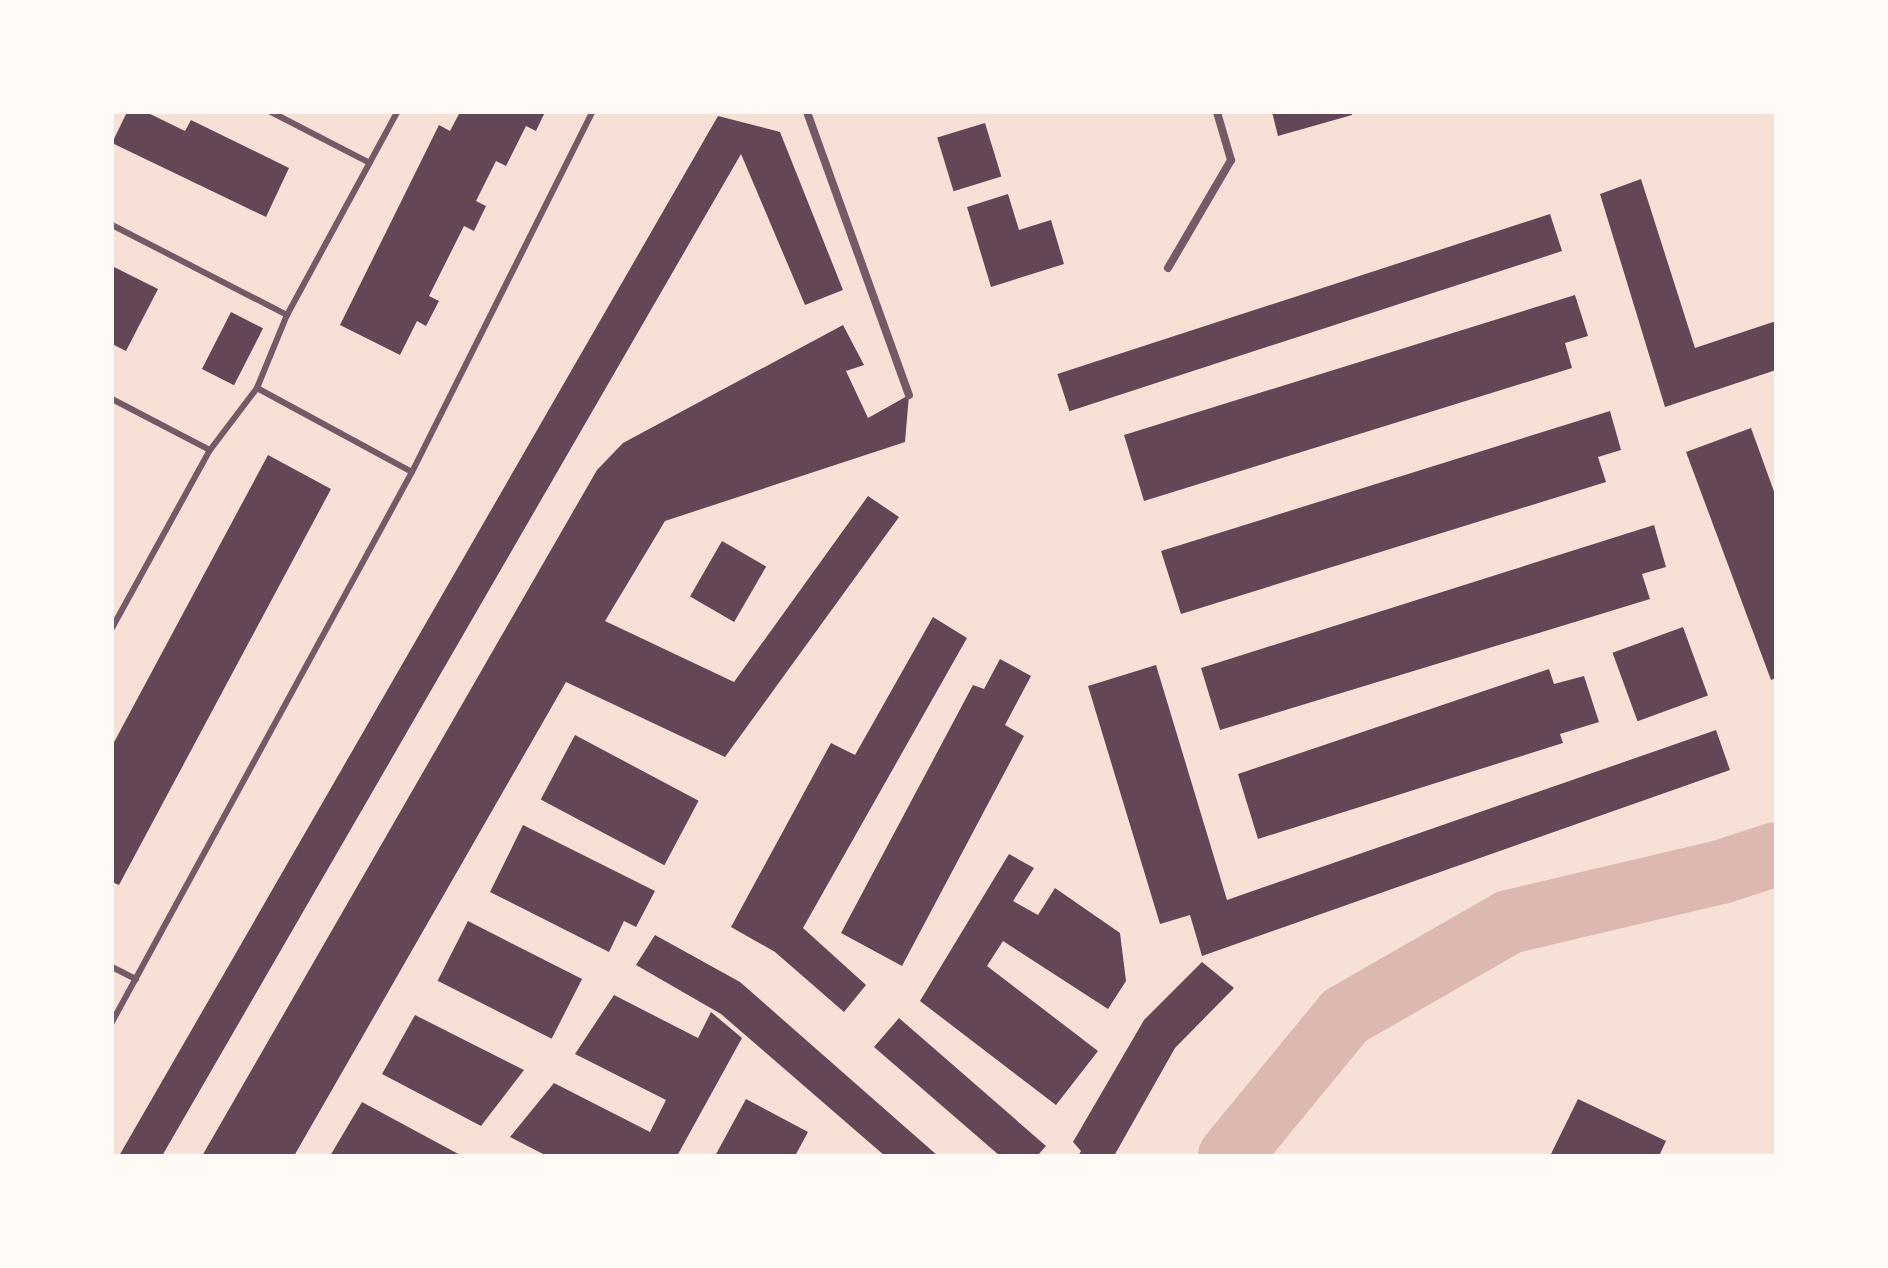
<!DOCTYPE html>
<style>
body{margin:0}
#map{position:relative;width:1888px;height:1268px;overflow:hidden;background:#f7e1d7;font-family:Mulish,sans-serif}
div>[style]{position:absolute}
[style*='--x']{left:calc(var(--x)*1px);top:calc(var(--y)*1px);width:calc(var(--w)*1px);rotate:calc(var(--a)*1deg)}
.river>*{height:64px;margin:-32px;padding:0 32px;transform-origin:32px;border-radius:32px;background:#dcb8b0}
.building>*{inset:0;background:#644757;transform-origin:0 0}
.service>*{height:6px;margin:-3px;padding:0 3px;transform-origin:3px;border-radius:3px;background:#755966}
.minor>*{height:8px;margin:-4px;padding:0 4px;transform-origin:4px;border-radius:4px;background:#755966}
span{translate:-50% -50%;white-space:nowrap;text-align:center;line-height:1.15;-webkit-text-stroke:8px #fffaf5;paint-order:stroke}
.frame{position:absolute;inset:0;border:114px solid #fffaf5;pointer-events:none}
</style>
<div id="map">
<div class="river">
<i style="--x:1230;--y:1156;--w:181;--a:-50.6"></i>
<i style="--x:1345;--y:1016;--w:189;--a:-29.8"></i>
<i style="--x:1509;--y:922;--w:218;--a:-13.3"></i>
<i style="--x:1721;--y:872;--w:58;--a:-18.1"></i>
</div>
<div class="building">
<i style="clip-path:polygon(127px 112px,146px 112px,185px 131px,191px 120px,289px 168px,266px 217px,112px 143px)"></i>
<i style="clip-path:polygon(460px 112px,545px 112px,536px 131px,526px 126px,506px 166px,496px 161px,476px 201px,486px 206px,474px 231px,464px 226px,429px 296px,439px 301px,426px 326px,417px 321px,400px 355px,340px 325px,439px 125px,450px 131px)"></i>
<i style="clip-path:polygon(1272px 112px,1351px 112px,1352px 115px,1278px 136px)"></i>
<i style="clip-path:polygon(718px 116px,780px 132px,843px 290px,805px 305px,741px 154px,162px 1156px,119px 1156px)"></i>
<i style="left:985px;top:123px;width:56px;height:50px;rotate:73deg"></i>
<i style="clip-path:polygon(1641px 179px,1695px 348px,1776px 321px,1776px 370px,1665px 407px,1600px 194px)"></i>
<i style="clip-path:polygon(1008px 194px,1019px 230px,1051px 220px,1064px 264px,991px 287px,967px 207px)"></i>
<i style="left:1550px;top:214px;width:39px;height:518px;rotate:72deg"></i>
<i style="clip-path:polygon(112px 266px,158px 289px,126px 351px,112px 344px)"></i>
<i style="clip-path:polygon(1575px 295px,1588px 336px,1565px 343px,1572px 368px,1144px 501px,1124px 435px)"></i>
<i style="left:231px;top:312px;width:36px;height:64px;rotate:27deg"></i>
<i style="clip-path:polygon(843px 325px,864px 365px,846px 371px,868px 418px,909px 395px,905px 442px,665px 521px,605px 621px,734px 682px,868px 496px,899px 517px,725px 757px,566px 682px,294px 1156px,202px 1156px,597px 470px,623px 443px)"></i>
<i style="clip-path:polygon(1610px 411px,1621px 450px,1598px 457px,1606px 482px,1181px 614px,1161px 551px)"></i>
<i style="clip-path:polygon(1751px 428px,1776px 497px,1776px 678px,1771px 680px,1686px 452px)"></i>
<i style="clip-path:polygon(268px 455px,331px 489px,119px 885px,112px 882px,112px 746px)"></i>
<i style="clip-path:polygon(1654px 525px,1666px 567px,1642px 574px,1650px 599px,1220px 730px,1201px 668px)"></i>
<i style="left:722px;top:541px;width:51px;height:64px;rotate:30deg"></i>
<i style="clip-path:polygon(933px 617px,967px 638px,803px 928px,866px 985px,844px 1012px,775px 952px,731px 927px,831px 743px,855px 755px)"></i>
<i style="left:1683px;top:627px;width:73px;height:75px;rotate:70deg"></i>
<i style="clip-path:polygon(1000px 659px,1031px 676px,1005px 725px,1024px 736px,902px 966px,841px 933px,973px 685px,984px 689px)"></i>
<i style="clip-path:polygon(1156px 665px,1227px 900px,1716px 730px,1730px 770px,1202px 956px,1190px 915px,1160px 924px,1088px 686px)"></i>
<i style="clip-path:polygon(1549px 669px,1554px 684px,1584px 676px,1599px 722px,1560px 734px,1563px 743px,1258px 839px,1238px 774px)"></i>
<i style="left:575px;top:735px;width:140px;height:73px;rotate:28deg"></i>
<i style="clip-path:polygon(523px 825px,655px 891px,636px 927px,624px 921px,609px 952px,490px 892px)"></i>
<i style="clip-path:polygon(1009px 854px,1034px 868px,1013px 901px,1038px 915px,1055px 888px,1120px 933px,1126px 981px,1108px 1009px,1003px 941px,987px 966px,1098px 1051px,1056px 1105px,920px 1001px)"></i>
<i style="left:468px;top:921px;width:128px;height:67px;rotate:27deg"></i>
<i style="clip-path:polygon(655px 935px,740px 982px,938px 1156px,885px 1156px,721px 1014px,636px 965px)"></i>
<i style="clip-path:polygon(1202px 962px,1234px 988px,1175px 1048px,1114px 1156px,1078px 1156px,1081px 1151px,1073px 1142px,1144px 1020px)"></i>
<i style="clip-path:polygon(614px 995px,698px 1038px,711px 1012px,742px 1038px,677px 1156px,547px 1156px,510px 1137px,554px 1083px,650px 1132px,666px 1100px,575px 1054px)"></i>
<i style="clip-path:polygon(415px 1015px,524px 1070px,481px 1126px,382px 1074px)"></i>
<i style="clip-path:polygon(899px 1018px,1046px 1146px,1037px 1156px,1000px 1156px,874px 1047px)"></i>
<i style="clip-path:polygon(746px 1099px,808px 1132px,795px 1156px,715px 1156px)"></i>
<i style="clip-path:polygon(1578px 1099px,1666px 1141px,1659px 1156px,1550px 1156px)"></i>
<i style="clip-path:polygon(362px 1102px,462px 1156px,330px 1156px)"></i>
</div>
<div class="service">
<i style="--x:271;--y:112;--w:111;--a:27.3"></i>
<i style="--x:112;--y:225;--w:197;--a:27.2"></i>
<i style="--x:257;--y:388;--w:176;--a:28.5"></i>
<i style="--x:112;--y:399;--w:110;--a:27.5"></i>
<i style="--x:112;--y:628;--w:203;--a:-61.2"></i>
<i style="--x:210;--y:450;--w:78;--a:-52.8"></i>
<i style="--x:257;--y:388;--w:79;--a:-67.7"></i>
<i style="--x:287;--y:315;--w:231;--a:-61.5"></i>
<i style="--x:112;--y:967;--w:27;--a:27"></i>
<i style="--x:112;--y:1022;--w:626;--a:-61.39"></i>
<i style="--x:412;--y:472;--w:402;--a:-63.4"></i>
</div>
<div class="minor">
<i style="--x:807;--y:112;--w:301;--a:70.2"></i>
<i style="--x:1168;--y:268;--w:125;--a:-59.7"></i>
<i style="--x:1231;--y:160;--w:50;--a:-106.3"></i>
</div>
<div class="frame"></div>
</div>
